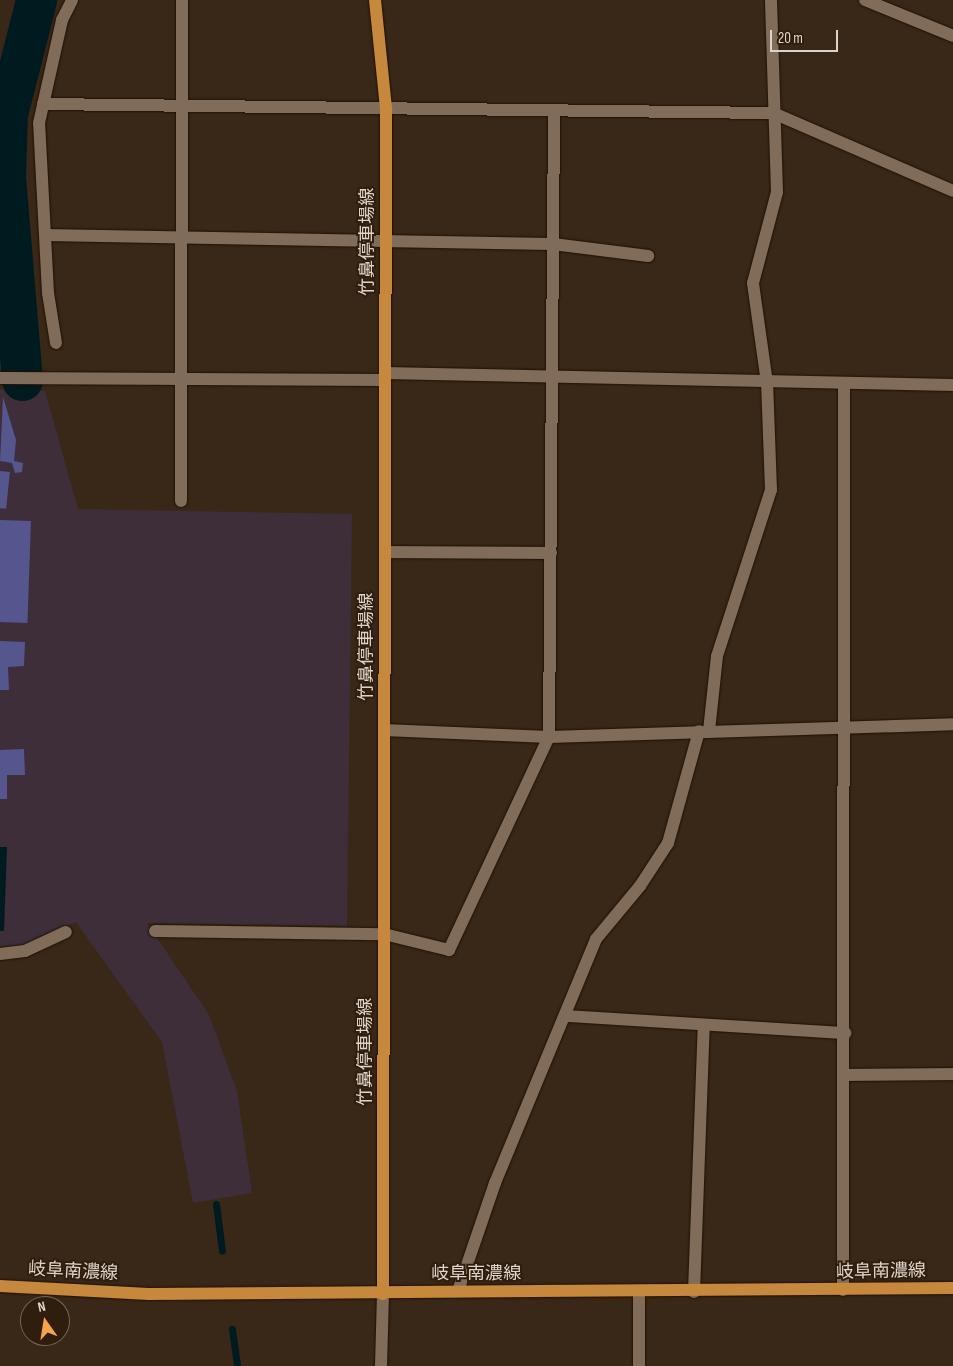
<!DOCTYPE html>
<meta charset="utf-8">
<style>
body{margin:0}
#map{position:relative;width:953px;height:1366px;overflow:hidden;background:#392817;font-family:"Sofia Sans Condensed","Noto Sans JP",sans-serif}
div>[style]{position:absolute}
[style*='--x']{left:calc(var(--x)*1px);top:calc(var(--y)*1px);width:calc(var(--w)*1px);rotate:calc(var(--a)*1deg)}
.education>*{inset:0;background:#3d2e39}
.water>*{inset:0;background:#001b1f}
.stream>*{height:7px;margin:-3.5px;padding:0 3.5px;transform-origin:3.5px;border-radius:3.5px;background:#001b1f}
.river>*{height:41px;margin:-20.5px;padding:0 20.5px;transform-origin:20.5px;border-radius:20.5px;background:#001b1f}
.building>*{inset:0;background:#55568e;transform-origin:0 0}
.roads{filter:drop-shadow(0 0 1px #201002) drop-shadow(0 0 1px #201002)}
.minor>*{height:12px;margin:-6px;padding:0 6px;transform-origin:6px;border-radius:6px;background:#816c5a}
.major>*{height:12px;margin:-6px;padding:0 6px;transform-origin:6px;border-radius:6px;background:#c5883c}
span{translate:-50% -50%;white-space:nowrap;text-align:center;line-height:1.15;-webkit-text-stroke:4px #2f1e0e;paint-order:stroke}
.street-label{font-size:18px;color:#ded3c9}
.north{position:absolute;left:20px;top:1296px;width:50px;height:50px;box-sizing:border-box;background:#2f1e0e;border:1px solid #756659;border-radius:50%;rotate:347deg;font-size:14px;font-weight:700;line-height:20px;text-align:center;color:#ded3c9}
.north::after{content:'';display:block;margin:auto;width:18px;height:22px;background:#f6a248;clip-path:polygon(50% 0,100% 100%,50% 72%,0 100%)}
.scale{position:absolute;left:770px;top:30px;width:68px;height:22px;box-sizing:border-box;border:2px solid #ded3c9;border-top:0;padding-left:6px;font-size:15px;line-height:18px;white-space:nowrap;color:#ded3c9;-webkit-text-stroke:4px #2f1e0e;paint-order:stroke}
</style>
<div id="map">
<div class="education">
<i style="clip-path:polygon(0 389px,45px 391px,78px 509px,352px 514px,347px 926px,147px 923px,209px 1015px,237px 1091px,252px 1193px,193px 1203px,162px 1042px,76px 922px,23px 946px,0 947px)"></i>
</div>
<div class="water">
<i style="clip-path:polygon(0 847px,7px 847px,4px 931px,0 931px)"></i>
</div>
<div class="stream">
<i style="--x:216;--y:1204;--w:47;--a:82.7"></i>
<i style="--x:232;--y:1329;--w:37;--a:82"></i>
</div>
<div class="river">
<i style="--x:22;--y:380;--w:204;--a:-94.8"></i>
<i style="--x:5;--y:177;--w:63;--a:-88.2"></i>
<i style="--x:7;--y:114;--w:118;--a:-75.7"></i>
</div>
<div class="building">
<i style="clip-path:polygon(3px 397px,16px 440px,14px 461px,23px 463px,22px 472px,15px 473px,12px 463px,0 461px)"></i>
<i style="left:0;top:471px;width:10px;height:37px;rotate:6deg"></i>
<i style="left:0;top:520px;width:31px;height:102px;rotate:2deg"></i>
<i style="clip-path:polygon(0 641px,25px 642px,24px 666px,8px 667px,9px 690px,0 690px)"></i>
<i style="clip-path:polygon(24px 749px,25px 775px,7px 775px,7px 799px,0 799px,0 750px)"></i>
</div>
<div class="roads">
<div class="minor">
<i style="--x:865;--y:0;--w:95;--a:22.2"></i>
<i style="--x:43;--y:104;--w:730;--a:0.71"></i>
<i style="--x:773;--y:113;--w:196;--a:23.4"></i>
<i style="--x:45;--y:235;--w:508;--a:1.01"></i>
<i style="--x:553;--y:244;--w:96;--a:7.2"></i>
<i style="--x:56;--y:343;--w:51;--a:-99.1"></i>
<i style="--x:48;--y:293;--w:170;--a:-93"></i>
<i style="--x:39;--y:123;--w:106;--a:-77.4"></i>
<i style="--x:62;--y:20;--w:22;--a:-63"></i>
<i style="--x:385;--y:373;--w:568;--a:1.21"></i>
<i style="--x:0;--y:378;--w:385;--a:0.3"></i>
<i style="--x:181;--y:501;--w:501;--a:-89.89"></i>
<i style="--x:385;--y:552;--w:166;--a:0.3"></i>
<i style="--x:384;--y:730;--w:165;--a:2.4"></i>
<i style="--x:549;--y:737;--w:404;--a:-1.8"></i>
<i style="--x:709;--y:731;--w:75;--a:-83.9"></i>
<i style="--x:717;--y:656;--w:175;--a:-72"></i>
<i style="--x:771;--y:490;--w:107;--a:-92.1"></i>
<i style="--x:767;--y:383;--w:101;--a:-98"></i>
<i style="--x:753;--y:283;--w:94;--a:-75.2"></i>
<i style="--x:777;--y:192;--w:192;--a:-91.8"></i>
<i style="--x:155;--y:931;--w:229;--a:0.8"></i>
<i style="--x:384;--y:934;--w:67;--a:13.8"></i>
<i style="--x:449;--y:950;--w:235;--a:-64.9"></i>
<i style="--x:549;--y:737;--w:626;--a:-89.54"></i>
<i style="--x:0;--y:954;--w:25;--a:-7"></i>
<i style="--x:25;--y:951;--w:45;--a:-24.9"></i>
<i style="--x:567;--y:1016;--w:279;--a:3.5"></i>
<i style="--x:845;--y:1075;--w:108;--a:-0.5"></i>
<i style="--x:843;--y:1290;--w:905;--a:-89.94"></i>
<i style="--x:458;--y:1291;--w:114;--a:-71.1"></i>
<i style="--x:495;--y:1183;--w:264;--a:-67.5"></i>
<i style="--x:596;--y:939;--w:69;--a:-50.3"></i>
<i style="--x:640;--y:886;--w:51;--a:-56.9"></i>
<i style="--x:668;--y:843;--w:116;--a:-74.5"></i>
<i style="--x:694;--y:1292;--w:267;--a:-87.9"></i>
<i style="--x:381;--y:1366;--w:72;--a:-88.4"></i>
<i style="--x:639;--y:1366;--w:74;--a:-90"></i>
</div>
<div class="major">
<i style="--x:375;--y:0;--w:110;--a:84.2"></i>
<i style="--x:386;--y:109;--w:1185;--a:90.15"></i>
<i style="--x:0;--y:1286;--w:149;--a:3.1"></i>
<i style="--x:149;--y:1294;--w:804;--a:-0.43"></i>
</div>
</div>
<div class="street-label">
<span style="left:368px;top:242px;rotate:-90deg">竹鼻停車場線</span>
<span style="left:367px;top:647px;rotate:-90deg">竹鼻停車場線</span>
<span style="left:366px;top:1052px;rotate:-90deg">竹鼻停車場線</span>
<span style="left:73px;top:1272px;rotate:3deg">岐阜南濃線</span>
<span style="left:881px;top:1272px;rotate:-1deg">岐阜南濃線</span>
<span style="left:476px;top:1274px">岐阜南濃線</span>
</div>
<div class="north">N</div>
<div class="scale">20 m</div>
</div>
